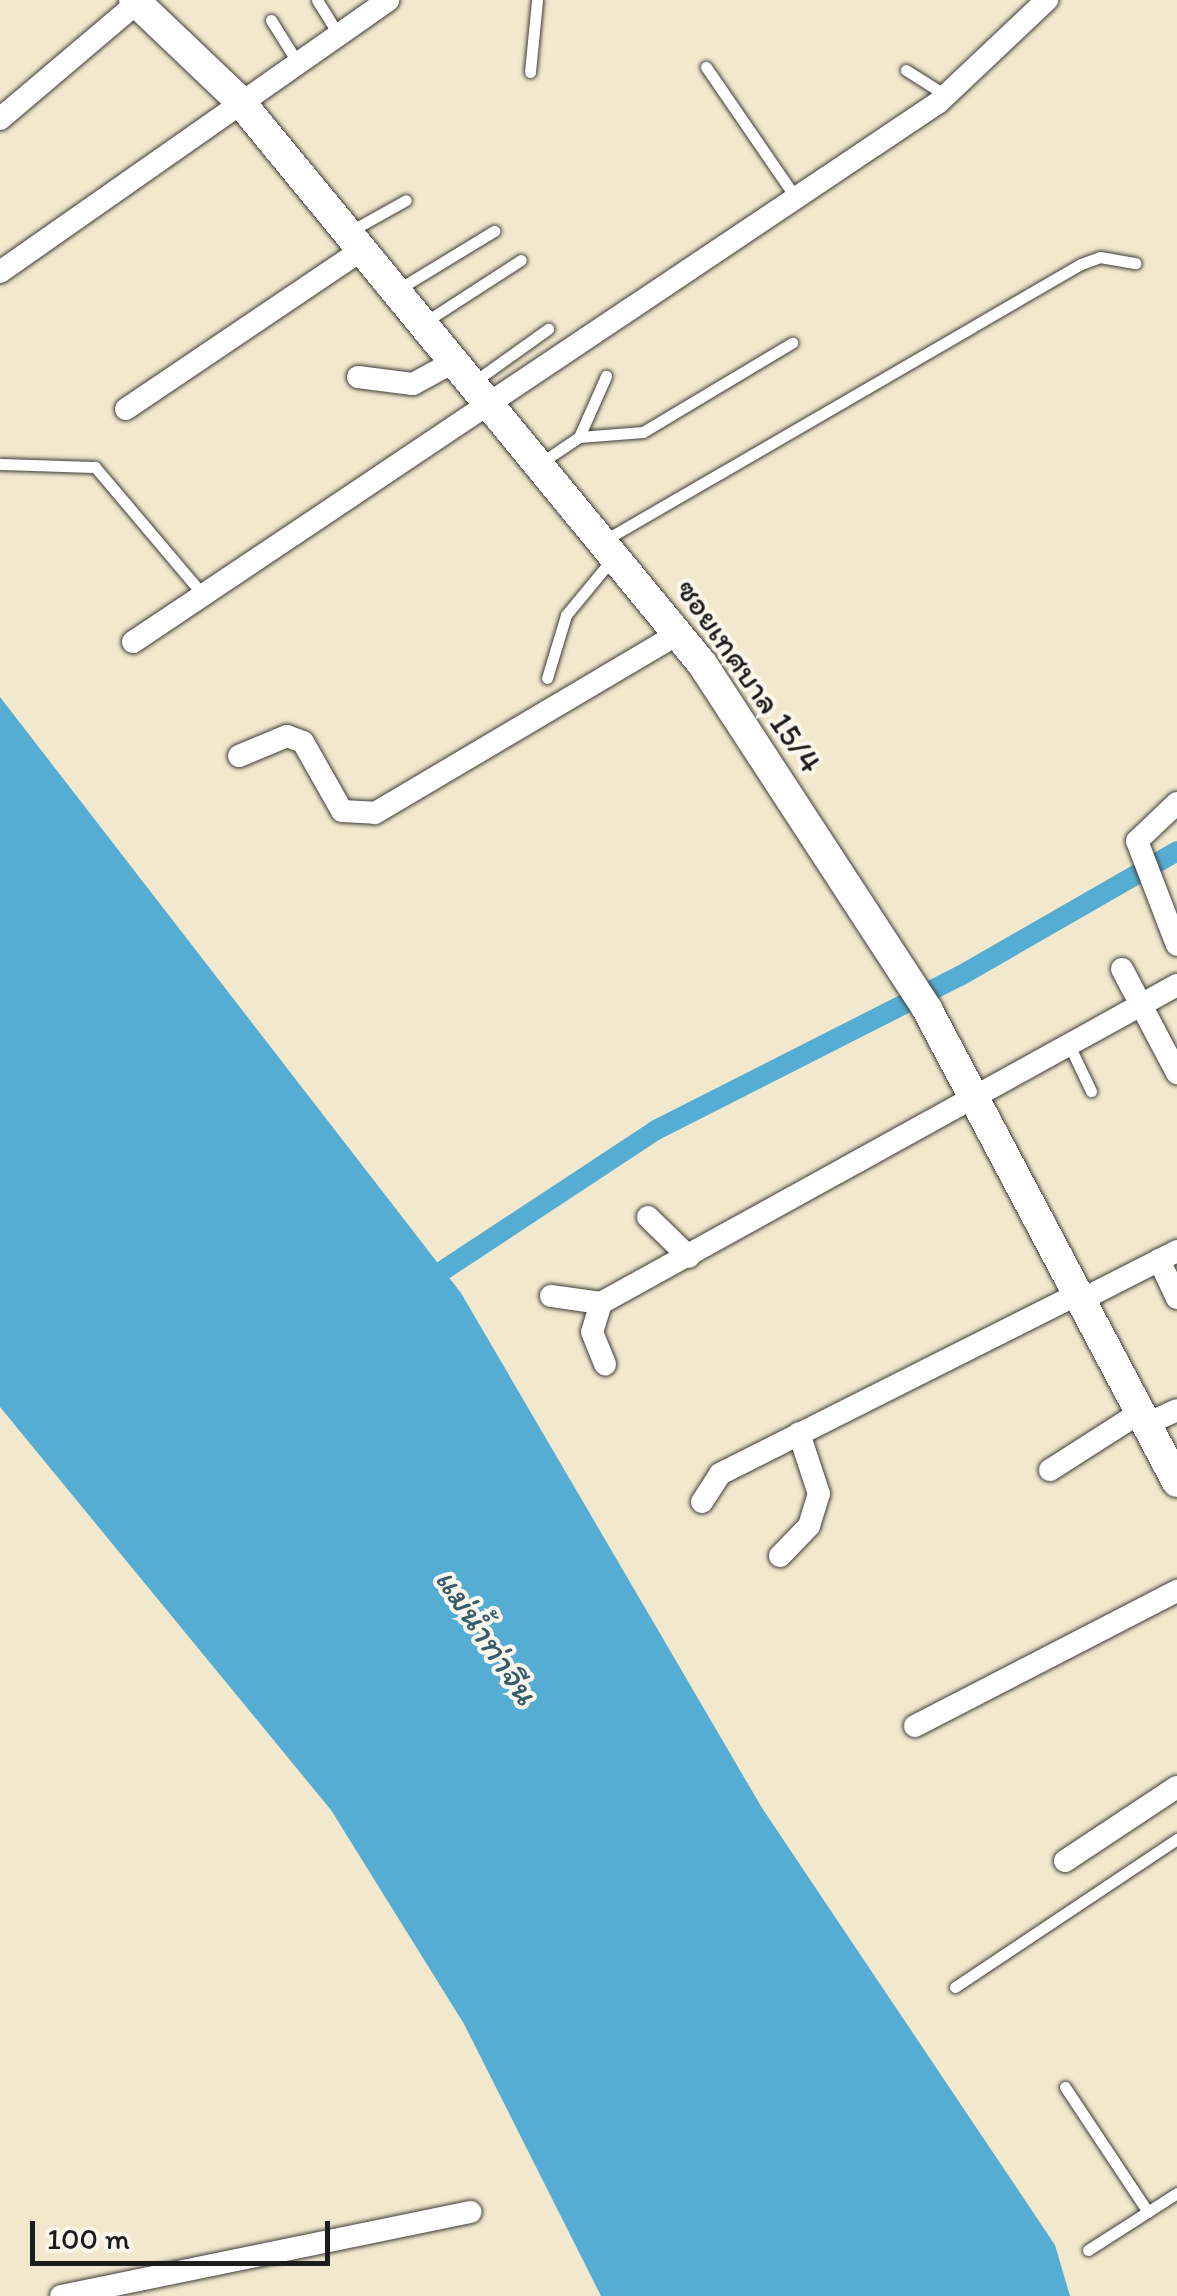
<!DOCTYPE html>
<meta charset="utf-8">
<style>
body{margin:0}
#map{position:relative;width:1177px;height:2296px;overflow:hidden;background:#f2e8ce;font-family:Itim,"Playpen Sans Thai",sans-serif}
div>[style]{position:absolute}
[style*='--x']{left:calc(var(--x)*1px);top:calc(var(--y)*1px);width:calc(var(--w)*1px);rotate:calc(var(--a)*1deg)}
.water>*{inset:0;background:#56add3}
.canal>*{height:20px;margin:-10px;padding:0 10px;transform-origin:10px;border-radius:10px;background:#56add3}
.roads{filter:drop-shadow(0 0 2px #3c3b37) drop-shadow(0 0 2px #3c3b37)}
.service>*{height:11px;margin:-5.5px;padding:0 5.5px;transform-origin:5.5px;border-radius:5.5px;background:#fff}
.minor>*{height:22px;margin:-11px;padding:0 11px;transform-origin:11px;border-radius:11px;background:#fff}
.tertiary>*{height:30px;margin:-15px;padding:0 15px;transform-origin:15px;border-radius:15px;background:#fff}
span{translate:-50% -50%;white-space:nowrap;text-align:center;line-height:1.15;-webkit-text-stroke:8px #fbf7ec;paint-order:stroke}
.street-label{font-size:32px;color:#1c1c1c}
.water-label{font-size:35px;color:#365d6e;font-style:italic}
.scale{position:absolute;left:30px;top:2221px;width:300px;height:45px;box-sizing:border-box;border:5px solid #1c1c1c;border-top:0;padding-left:12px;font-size:30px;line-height:35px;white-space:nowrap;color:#1c1c1c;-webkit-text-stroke:8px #fbf7ec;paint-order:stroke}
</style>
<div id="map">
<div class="water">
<i style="clip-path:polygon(0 697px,461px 1293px,762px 1808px,1055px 2245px,1070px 2296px,601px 2296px,464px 2024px,331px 1810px,0 1407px)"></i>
</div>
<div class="canal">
<i style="--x:421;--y:1285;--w:282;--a:-33.4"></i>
<i style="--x:656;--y:1130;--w:341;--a:-26.9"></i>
<i style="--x:960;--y:976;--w:250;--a:-29.9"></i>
</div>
<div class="roads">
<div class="service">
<i style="--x:317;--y:0;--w:39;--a:58"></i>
<i style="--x:271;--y:20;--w:47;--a:58"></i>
<i style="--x:706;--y:67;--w:155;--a:55.5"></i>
<i style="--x:906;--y:70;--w:49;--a:32.4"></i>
<i style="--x:530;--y:72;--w:72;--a:-84.4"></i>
<i style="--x:349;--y:232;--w:65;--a:-29.3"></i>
<i style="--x:397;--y:290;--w:114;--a:-31.3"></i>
<i style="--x:425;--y:322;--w:114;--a:-32.9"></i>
<i style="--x:475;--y:381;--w:90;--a:-35.5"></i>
<i style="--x:579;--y:437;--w:67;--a:-66.1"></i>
<i style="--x:542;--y:462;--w:45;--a:-34"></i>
<i style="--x:579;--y:437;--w:64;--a:-4.5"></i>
<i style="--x:643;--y:432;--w:174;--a:-30.9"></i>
<i style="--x:0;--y:464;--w:95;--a:1.8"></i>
<i style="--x:95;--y:467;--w:167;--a:49.8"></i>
<i style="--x:605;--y:540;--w:550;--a:-30.11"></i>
<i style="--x:1081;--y:264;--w:20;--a:-20"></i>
<i style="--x:1100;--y:257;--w:36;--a:10"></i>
<i style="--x:547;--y:678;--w:66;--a:-73.2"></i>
<i style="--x:566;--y:615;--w:74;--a:-50.5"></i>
<i style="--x:1070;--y:1047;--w:49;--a:64.5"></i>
<i style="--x:955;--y:1987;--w:267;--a:-33.7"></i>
<i style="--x:1065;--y:2087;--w:150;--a:56.4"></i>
<i style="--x:1088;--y:2250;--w:106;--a:-32.6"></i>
</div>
<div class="minor">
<i style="--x:0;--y:119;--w:180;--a:-40.3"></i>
<i style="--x:0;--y:272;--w:474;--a:-35"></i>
<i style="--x:358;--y:377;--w:55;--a:7.3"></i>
<i style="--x:413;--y:384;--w:50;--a:-28.6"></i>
<i style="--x:126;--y:409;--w:285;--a:-34"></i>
<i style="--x:133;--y:642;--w:970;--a:-33.82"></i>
<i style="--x:939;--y:102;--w:149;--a:-43.4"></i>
<i style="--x:239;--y:756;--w:52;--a:-22.6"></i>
<i style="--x:287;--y:736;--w:17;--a:21"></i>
<i style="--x:303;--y:742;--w:79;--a:60.5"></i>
<i style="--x:342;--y:811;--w:33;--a:3"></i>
<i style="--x:375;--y:813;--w:353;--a:-30.6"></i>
<i style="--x:1177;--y:803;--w:55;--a:136.5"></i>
<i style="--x:1137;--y:841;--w:111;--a:69"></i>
<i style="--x:1122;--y:969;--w:118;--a:62.1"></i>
<i style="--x:648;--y:1217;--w:57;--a:44.3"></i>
<i style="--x:1159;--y:1260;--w:42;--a:64.7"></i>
<i style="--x:551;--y:1296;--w:50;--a:8"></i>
<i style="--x:601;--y:1303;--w:658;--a:-28.9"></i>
<i style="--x:1081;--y:1300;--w:108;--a:-27"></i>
<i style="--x:601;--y:1303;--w:30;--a:107"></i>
<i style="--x:592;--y:1332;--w:35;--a:68"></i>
<i style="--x:1146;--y:1424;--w:34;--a:-24"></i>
<i style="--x:1050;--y:1470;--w:106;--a:-32.6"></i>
<i style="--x:702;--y:1502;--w:33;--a:-57"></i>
<i style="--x:720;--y:1474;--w:401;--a:-26.7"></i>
<i style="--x:780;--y:1556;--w:42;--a:-46"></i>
<i style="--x:809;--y:1526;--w:34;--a:-73"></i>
<i style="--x:819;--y:1494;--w:64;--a:-108.2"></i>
<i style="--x:915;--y:1726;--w:295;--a:-27.3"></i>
<i style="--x:1065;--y:1861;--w:134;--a:-33.5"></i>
<i style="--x:61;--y:2296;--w:418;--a:-11.6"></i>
</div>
<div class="tertiary">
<i style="--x:134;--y:0;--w:142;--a:43.6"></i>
<i style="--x:237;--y:98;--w:734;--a:50.58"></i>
<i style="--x:703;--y:665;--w:411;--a:56.9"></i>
<i style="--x:927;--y:1009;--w:535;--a:62.14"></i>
</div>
</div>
<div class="street-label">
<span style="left:749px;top:676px;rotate:55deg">ซอยเทศบาล 15/4</span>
</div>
<div class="water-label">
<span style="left:487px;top:1636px;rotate:56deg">แม่น้ำท่าจีน</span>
</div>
<div class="scale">100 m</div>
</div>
